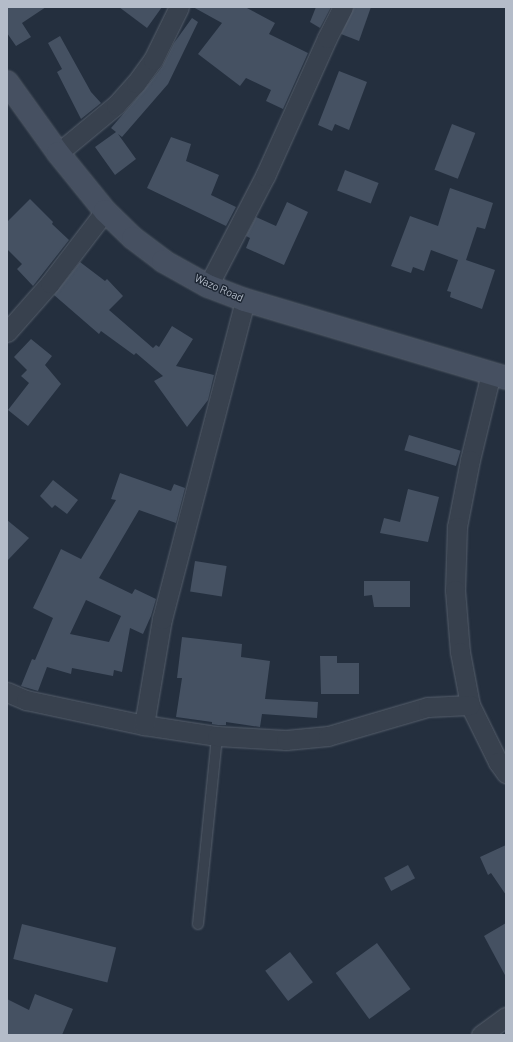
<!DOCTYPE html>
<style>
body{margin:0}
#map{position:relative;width:513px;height:1042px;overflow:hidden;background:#242f3e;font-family:Barlow,sans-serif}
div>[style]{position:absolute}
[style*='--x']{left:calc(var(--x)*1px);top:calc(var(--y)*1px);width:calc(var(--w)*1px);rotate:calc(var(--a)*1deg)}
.building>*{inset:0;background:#455162;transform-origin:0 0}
.roads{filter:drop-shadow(0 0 1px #565f6c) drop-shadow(0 0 1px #565f6c)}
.lane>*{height:10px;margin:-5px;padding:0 5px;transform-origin:5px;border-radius:5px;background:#38414e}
.street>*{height:19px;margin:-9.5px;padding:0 9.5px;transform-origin:9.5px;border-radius:9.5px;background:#38414e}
.secondary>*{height:22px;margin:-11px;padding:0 11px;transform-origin:11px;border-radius:11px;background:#465061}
span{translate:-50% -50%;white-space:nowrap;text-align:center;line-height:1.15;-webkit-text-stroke:3px #1d2633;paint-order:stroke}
.street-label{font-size:11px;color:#b4bcc9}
.frame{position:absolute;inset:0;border:8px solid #b4bcc9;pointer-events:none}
</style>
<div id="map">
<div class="building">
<i style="clip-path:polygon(7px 7px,46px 7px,22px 23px,31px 37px,16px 46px,7px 33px)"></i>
<i style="clip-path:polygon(119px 7px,162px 7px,147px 28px)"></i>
<i style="clip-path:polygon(193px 7px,245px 7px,275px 23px,269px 34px,308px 53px,283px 109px,266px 101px,271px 90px,246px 78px,240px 86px,198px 54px,222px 23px)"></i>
<i style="clip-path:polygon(316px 7px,331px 7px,320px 28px,310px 22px)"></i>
<i style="clip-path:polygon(354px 7px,371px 7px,359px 41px,341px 34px)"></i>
<i style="clip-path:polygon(192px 18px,198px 22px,168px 84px,122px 137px,118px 134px,136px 159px,115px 175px,95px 147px,116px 132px,111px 128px,144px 90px,162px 67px,174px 43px)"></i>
<i style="clip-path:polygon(60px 36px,91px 92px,101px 103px,81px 119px,57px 72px,62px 69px,48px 43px)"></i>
<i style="clip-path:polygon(339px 71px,367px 82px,349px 130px,335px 124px,332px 131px,318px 125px)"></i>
<i style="left:452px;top:124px;width:25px;height:49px;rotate:21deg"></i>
<i style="clip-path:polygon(171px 137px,191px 144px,186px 161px,219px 175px,211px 195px,236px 207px,226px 226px,147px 188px)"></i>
<i style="left:345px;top:170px;width:36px;height:22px;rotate:21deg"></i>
<i style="clip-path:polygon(450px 188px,493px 203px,485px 229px,477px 227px,466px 260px,495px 270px,482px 309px,450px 297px,451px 292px,447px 291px,458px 260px,431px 250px,424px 271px,413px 267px,411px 273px,391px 266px,410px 216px,438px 226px)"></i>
<i style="clip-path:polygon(30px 199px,53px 222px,52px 224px,69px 240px,33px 286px,17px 269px,22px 264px,7px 249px,7px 222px)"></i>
<i style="clip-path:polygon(287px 202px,308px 212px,284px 265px,246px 248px,250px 238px,246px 236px,256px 217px,276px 226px)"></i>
<i style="clip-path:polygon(80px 262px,105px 281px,107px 279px,123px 296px,109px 310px,153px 348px,156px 345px,159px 347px,172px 326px,193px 339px,176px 366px,214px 375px,208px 400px,187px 427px,154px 381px,163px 376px,136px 353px,134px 355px,101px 331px,99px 334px,54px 295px)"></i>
<i style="clip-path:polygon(31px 339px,52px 356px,45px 365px,61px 384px,28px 426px,8px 410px,29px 383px,21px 376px,27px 370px,14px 357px)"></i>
<i style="left:409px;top:435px;width:54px;height:16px;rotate:17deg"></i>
<i style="clip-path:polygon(evenodd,120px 473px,171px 491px,174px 484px,185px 488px,176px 523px,139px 510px,99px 578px,132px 594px,135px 589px,156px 599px,151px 616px,143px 634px,130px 628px,122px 672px,114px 670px,113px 676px,72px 668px,71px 674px,47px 667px,38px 691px,21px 686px,32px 659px,35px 660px,53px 618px,33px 608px,61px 549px,81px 559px,116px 500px,111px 499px,120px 473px,86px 600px,121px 616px,109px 642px,70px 634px,86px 600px)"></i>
<i style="clip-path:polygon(53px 480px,78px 500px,67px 514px,55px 505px,52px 508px,40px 496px)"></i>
<i style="clip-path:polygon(408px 489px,439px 497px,428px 542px,380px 533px,384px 518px,400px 522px)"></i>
<i style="clip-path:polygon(7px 520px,29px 538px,7px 561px)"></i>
<i style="left:195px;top:561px;width:32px;height:31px;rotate:9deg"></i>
<i style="clip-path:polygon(364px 581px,410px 581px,410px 607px,374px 607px,372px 595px,364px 596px)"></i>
<i style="clip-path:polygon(182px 637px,242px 644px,241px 657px,270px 661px,265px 699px,318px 702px,317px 718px,262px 714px,260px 727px,226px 722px,226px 725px,218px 725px,212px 724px,212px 722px,176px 717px,182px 678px,177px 678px)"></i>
<i style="clip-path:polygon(320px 656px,337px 656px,337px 663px,359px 663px,359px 694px,321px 694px)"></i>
<i style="clip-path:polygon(506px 845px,506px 895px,491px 873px,488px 875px,480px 857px)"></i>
<i style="left:408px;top:865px;width:15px;height:27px;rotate:62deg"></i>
<i style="clip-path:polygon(506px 923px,506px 977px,484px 936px)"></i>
<i style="left:22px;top:924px;width:97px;height:36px;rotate:14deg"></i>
<i style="left:377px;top:943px;width:57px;height:51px;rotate:54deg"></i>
<i style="left:290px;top:952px;width:38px;height:31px;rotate:53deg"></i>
<i style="clip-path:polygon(35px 994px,73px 1009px,62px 1035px,7px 1035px,7px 999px,29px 1010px)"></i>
</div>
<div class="roads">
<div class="lane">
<i style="--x:198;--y:924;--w:189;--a:-84.2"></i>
</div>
<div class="street">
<i style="--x:58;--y:153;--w:75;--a:-39.6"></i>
<i style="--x:116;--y:105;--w:30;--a:-48"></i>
<i style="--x:136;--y:83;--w:29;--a:-54"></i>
<i style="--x:153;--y:60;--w:59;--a:-63.9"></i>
<i style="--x:208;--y:286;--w:124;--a:-62.6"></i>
<i style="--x:265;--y:176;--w:151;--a:-65.8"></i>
<i style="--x:327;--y:38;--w:35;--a:-63"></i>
<i style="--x:7;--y:332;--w:65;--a:-48.7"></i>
<i style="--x:50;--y:283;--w:91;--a:-52.6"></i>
<i style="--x:491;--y:373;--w:89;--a:103.6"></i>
<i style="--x:470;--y:460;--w:68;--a:101"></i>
<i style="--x:457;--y:527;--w:63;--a:91.8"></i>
<i style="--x:455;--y:590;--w:62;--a:85.4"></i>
<i style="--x:460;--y:652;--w:54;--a:79.3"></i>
<i style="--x:470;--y:705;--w:64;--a:63.8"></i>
<i style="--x:498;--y:762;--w:14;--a:54"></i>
<i style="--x:7;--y:692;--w:21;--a:23"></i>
<i style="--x:26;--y:700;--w:121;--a:12"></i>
<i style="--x:144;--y:725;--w:74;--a:8.6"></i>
<i style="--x:217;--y:736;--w:69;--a:3.3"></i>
<i style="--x:286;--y:740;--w:42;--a:-5.4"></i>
<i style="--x:328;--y:736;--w:104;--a:-16.2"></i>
<i style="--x:428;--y:707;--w:42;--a:-2.7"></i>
<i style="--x:144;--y:725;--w:108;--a:-80.4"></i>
<i style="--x:162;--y:619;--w:330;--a:-75.4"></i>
<i style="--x:481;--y:1035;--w:31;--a:-36"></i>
</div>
<div class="secondary">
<i style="--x:7;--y:82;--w:87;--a:54.3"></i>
<i style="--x:58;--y:153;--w:75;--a:51"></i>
<i style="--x:105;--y:211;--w:39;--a:44"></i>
<i style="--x:133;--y:238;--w:38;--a:37"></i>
<i style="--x:163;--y:261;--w:51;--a:29.1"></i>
<i style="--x:208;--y:286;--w:40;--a:21"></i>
<i style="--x:245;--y:300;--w:272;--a:16.6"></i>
</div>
</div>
<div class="street-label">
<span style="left:219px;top:288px;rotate:24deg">Wazo Road</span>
</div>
<div class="frame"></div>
</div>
